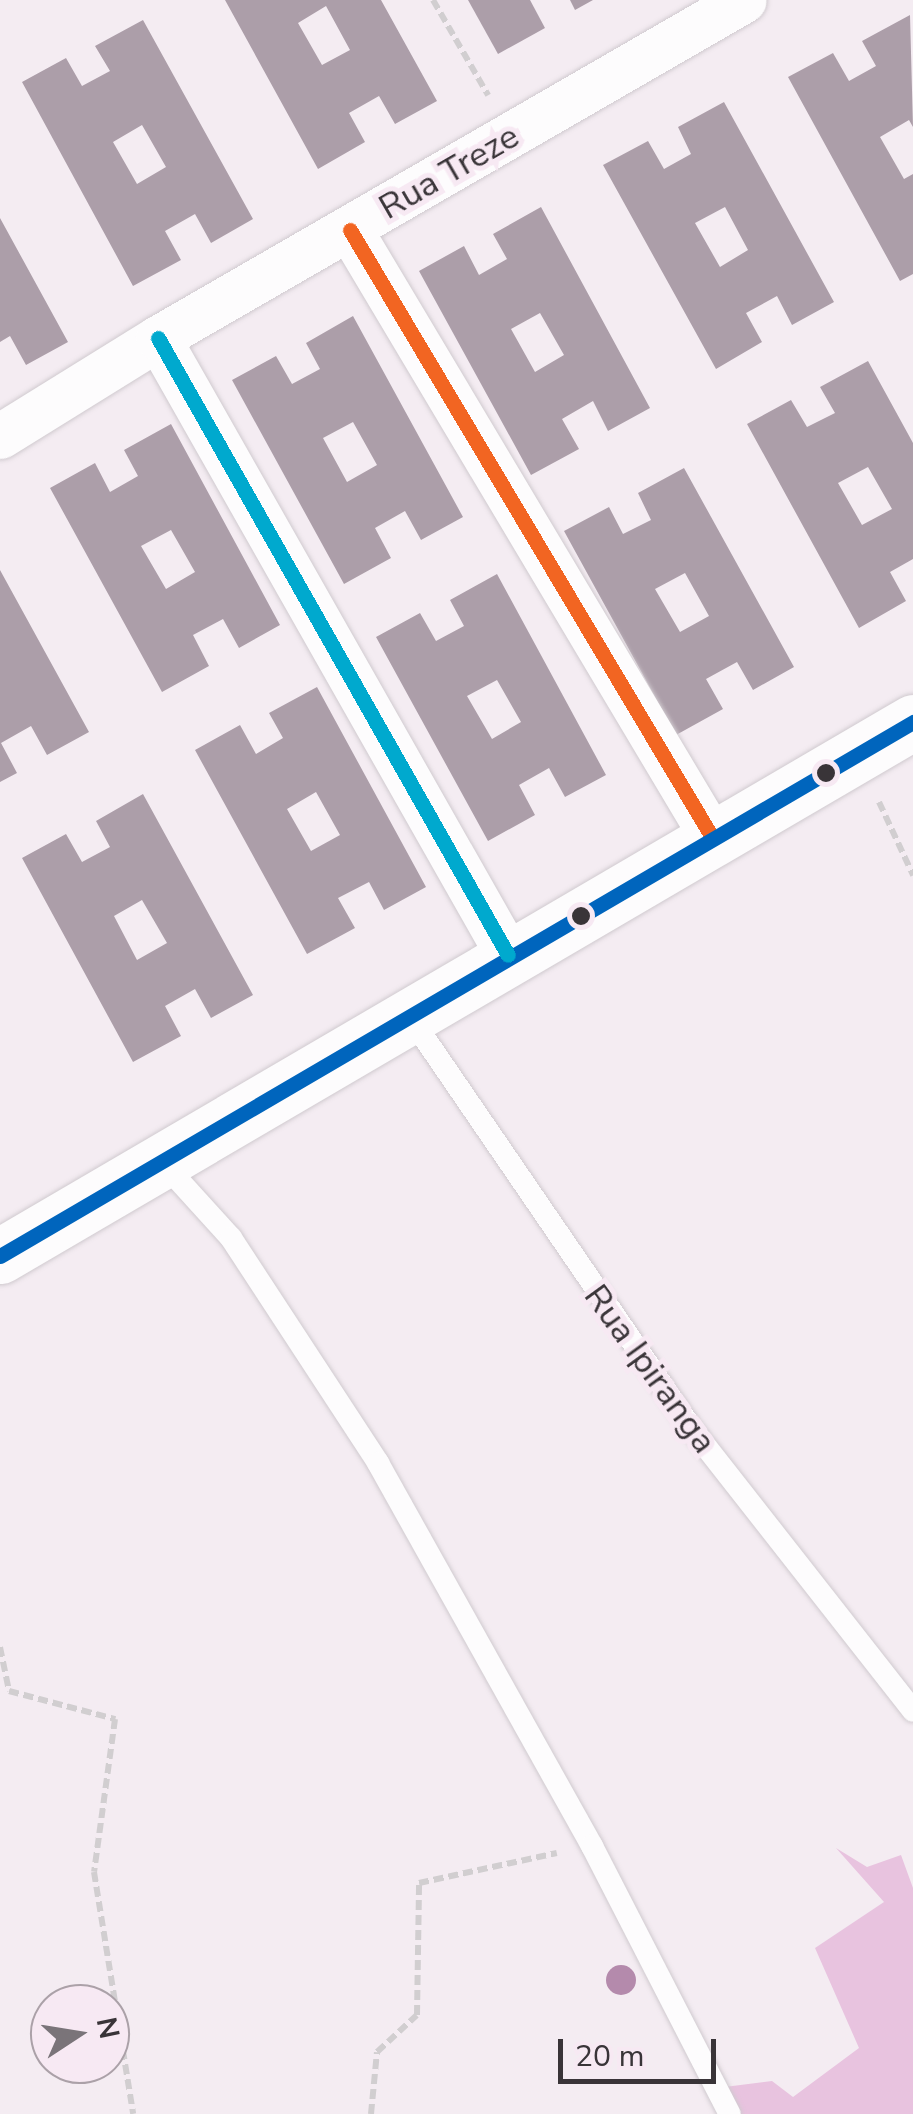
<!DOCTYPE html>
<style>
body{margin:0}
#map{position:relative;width:913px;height:2114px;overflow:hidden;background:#f4ecf2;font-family:"Nunito Sans",sans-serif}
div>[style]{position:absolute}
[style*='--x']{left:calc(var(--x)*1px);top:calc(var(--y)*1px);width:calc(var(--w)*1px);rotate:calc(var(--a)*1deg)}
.forest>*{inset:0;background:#e8c3df}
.building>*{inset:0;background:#ac9ea9}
.path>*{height:6px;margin-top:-3px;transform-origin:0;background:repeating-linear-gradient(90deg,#d1ced0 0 10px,transparent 0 15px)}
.roads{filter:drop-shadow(0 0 2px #d0cacf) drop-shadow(0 0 2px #d0cacf)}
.service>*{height:22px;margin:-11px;padding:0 11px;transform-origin:11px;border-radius:11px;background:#fdfcfd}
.minor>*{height:45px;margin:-22.5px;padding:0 22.5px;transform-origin:22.5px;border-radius:22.5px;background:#fdfcfd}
.tertiary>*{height:55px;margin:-27.5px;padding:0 27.5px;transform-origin:27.5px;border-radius:27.5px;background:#fdfcfd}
.bus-1>*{height:15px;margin:-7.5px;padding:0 7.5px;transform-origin:7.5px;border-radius:7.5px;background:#f26522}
.bus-2>*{height:15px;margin:-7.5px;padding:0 7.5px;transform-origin:7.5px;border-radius:7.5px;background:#0065bd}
.bus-3>*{height:15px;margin:-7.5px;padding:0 7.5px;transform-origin:7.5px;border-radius:7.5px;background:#00a9ce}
.trees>*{width:30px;height:30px;margin:-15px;border-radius:50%;background:#b48aac}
.dots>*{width:28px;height:28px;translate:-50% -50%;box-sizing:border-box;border:5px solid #f7e9f3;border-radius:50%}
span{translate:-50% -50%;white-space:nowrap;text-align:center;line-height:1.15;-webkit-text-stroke:10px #f7e9f3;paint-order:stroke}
.street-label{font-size:35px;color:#393438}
.north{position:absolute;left:30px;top:1984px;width:100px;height:100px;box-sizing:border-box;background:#f7e9f3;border:2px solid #aba1a8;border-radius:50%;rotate:78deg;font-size:28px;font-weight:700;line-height:40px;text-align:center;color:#393438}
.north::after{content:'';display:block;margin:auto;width:35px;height:45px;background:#7a7479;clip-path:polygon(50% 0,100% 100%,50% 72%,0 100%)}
.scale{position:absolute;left:558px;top:2039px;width:158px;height:45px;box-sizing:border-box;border:5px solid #393438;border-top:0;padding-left:12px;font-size:30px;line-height:35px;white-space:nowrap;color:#393438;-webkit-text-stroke:8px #f7e9f3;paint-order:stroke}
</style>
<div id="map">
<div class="forest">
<i style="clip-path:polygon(836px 1848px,867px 1867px,901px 1855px,913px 1888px,913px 2114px,720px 2114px,709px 2089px,772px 2081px,793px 2097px,859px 2048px,815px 1948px,884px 1902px)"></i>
</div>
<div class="building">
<i style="clip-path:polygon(evenodd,225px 0,381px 0,437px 101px,395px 124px,379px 96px,349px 113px,365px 142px,318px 169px,225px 0,326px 6px,350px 50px,322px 65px,298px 23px,326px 6px)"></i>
<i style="clip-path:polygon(468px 0,530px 0,545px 28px,498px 54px)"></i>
<i style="clip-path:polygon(570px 0,593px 0,575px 10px)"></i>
<i style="clip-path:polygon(910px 15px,913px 127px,909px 120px,880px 137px,904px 179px,913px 174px,913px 274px,900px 281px,788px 77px,833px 53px,849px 81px,876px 66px,862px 41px)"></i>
<i style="clip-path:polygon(evenodd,143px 20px,253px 219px,211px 243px,195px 214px,165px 231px,181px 260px,133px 286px,22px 82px,66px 58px,82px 86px,110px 71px,95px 46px,143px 20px,142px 125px,166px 167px,137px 184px,113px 142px,142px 125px)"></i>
<i style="clip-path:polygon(evenodd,724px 102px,834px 302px,792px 325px,777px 296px,746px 313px,762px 342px,716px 369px,603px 165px,648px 141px,664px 169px,691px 154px,678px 127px,724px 102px,725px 207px,748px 250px,720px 267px,695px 223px,725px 207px)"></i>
<i style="clip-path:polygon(evenodd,541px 207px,650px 408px,608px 431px,593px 401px,562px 419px,579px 449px,531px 475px,419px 271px,464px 246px,479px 275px,507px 259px,493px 234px,541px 207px,540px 313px,564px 355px,535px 372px,511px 329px,540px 313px)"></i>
<i style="clip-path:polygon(0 218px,68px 342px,26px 365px,10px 336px,0 342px)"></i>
<i style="clip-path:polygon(evenodd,353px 316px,463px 517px,421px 540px,405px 511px,375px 528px,391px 558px,344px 584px,232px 380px,276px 356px,292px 384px,320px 369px,306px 343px,353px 316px,353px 422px,377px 465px,347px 482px,323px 438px,353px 422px)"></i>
<i style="clip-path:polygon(evenodd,868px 361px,913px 443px,913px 559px,890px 572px,906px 601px,859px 628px,747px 424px,791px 400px,807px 427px,835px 413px,820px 387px,868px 361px,868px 467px,892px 509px,862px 525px,838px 483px,868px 467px)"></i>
<i style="clip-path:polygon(evenodd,171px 424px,280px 625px,239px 648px,223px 619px,193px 635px,209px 666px,162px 692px,50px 488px,95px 463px,110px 492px,138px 476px,124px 450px,171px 424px,171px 530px,195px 572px,166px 589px,141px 546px,171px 530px)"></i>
<i style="clip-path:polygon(evenodd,684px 468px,794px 667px,753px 690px,737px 662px,706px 679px,723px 709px,676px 735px,564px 531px,609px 507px,623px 534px,651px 520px,638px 493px,684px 468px,685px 573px,709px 616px,680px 632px,655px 589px,685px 573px)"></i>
<i style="clip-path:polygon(0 570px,89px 732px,47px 755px,31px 726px,1px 743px,17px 773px,0 782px)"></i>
<i style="clip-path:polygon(evenodd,497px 574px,606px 775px,565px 797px,549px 768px,519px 785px,535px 815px,488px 841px,376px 637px,420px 613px,436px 641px,464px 626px,450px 600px,497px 574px,497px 680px,521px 722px,492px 739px,467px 696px,497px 680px)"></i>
<i style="clip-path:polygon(evenodd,317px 687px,426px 887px,384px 910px,369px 882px,338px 898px,355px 928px,307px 954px,195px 750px,240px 725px,256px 754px,283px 738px,269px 713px,317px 687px,316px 792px,340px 835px,311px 851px,287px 809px,316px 792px)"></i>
<i style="clip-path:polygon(evenodd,143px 794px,253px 995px,211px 1018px,195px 989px,165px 1006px,181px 1036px,133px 1062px,22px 858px,66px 834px,82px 862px,110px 847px,96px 821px,143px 794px,142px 900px,167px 943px,137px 960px,114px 916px,142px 900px)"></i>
</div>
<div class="path">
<i style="--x:433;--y:0;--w:110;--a:59.9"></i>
<i style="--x:879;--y:802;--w:81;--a:65"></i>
<i style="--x:0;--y:1647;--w:45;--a:78.4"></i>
<i style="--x:9;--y:1691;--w:110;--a:14.8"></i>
<i style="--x:115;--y:1719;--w:154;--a:97.8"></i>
<i style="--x:94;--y:1872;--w:245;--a:80.8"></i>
<i style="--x:371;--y:2114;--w:62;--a:-84.5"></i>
<i style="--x:377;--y:2052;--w:54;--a:-42.8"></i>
<i style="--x:417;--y:2015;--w:132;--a:-89.1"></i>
<i style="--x:419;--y:1883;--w:141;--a:-12.3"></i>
</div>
<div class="roads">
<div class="service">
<i style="--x:408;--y:1014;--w:498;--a:55.6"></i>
<i style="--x:689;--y:1425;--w:363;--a:51.9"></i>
<i style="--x:163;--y:1163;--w:101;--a:47.8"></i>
<i style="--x:231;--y:1238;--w:269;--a:56.8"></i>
<i style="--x:378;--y:1463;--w:439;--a:60.8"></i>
<i style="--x:592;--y:1846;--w:301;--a:62.8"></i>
</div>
<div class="minor">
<i style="--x:350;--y:230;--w:707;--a:59.19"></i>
<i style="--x:158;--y:338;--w:709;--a:60.44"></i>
<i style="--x:0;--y:436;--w:186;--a:-31.8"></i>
<i style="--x:158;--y:338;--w:676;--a:-29.98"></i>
</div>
<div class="tertiary">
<i style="--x:0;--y:1256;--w:1058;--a:-30.32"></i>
</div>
</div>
<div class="bus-1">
<i style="--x:350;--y:230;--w:707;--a:59.19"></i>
</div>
<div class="bus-2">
<i style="--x:0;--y:1256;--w:1058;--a:-30.32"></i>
</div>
<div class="bus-3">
<i style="--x:158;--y:338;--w:709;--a:60.44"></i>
</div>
<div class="trees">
<i style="left:621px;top:1980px"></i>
</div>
<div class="dots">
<i style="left:826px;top:773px;background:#393438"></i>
<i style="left:581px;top:916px;background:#393438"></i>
</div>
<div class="street-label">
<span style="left:449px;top:172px;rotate:-30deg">Rua Treze</span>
<span style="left:650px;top:1369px;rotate:54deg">Rua Ipiranga</span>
</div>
<div class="north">N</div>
<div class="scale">20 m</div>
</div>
